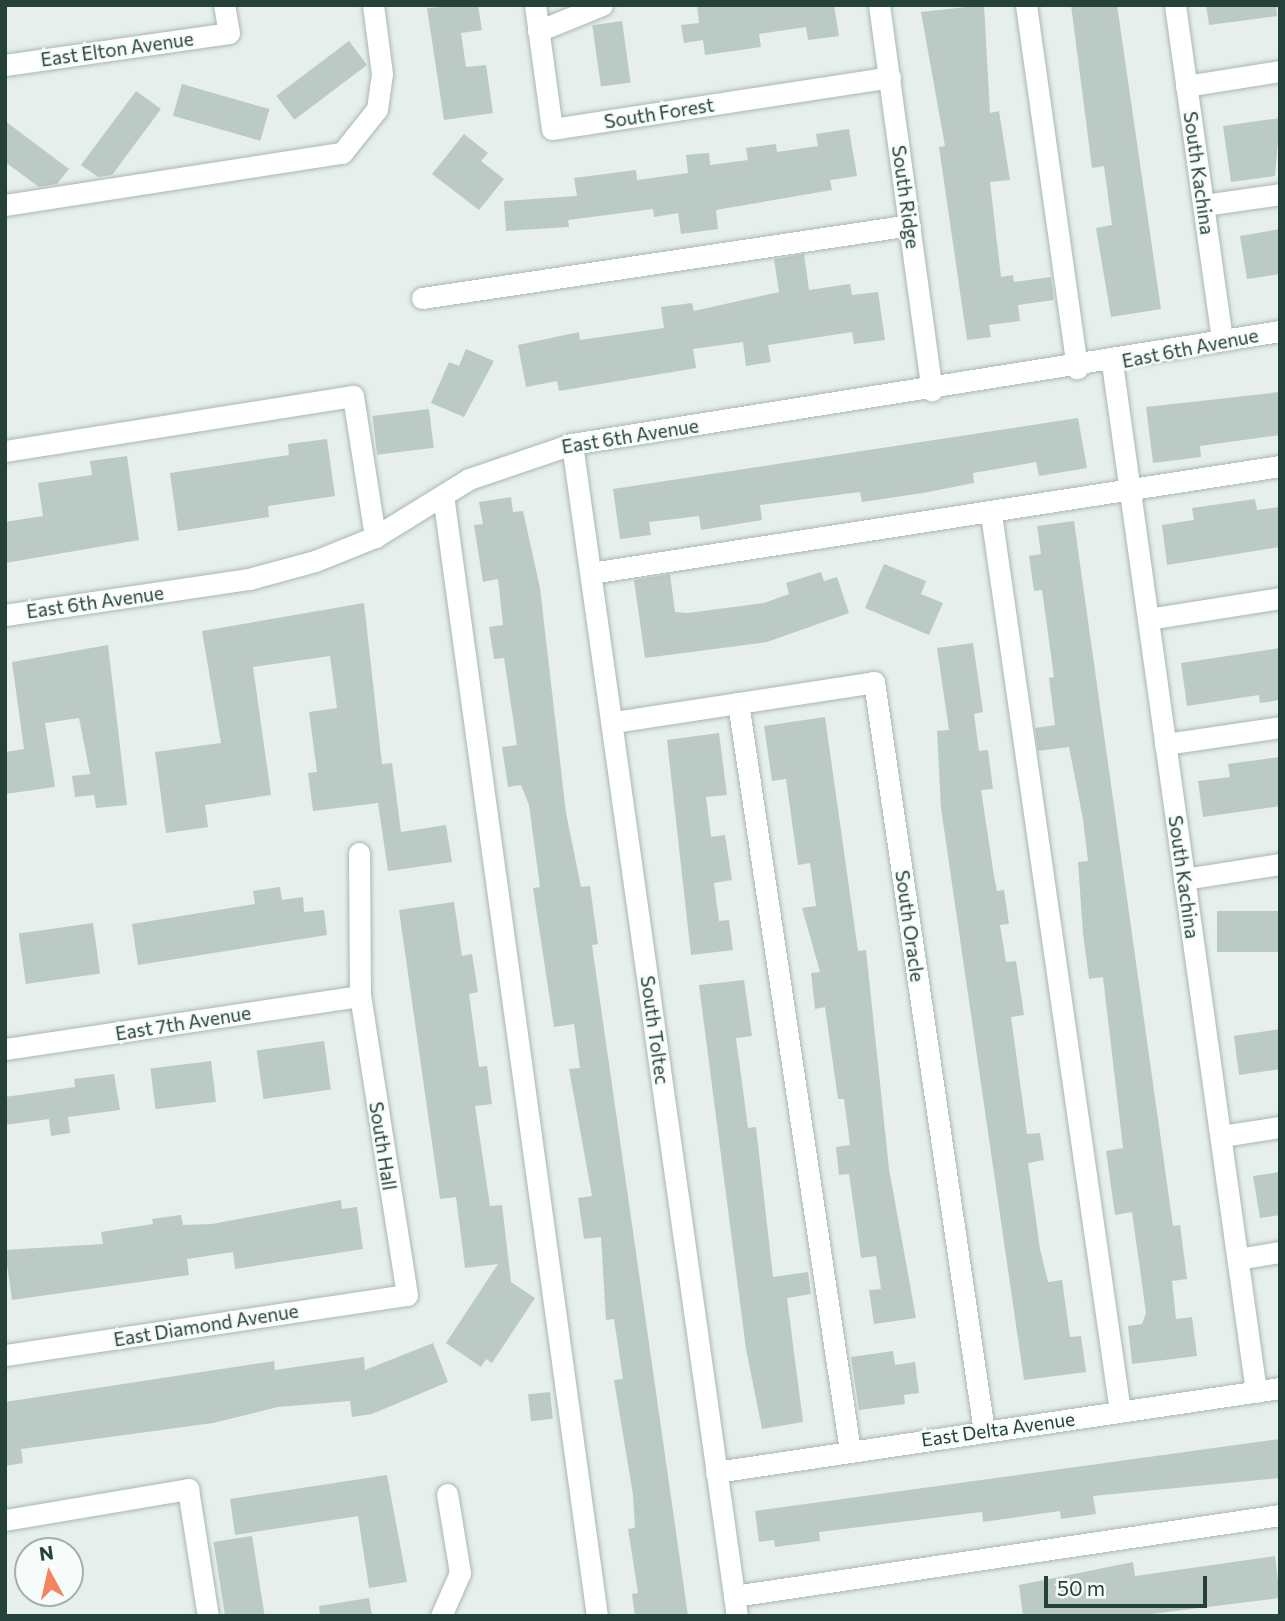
<!DOCTYPE html>
<style>
body{margin:0}
#map{position:relative;width:1285px;height:1621px;overflow:hidden;background:#e6efeb;font-family:Commissioner,sans-serif}
div>[style]{position:absolute}
[style*='--x']{left:calc(var(--x)*1px);top:calc(var(--y)*1px);width:calc(var(--w)*1px);rotate:calc(var(--a)*1deg)}
.building>*{inset:0;background:#bbcac4;transform-origin:0 0}
.roads{filter:drop-shadow(0 0 2px #a8b8b2) drop-shadow(0 0 2px #a8b8b2)}
.minor>*{height:21px;margin:-10.5px;padding:0 10.5px;transform-origin:10.5px;border-radius:10.5px;background:#fff}
span{translate:-50% -50%;white-space:nowrap;text-align:center;line-height:1.15;-webkit-text-stroke:5px #f7fbf9;paint-order:stroke}
.street-label{font-size:19px;color:#24423a}
.frame{position:absolute;inset:0;border:7px solid #24423a;pointer-events:none}
.north{position:absolute;left:14px;top:1537px;width:70px;height:70px;box-sizing:border-box;background:#f7fbf9;border:2px solid #a3b1ad;border-radius:50%;rotate:352deg;font-size:19px;font-weight:700;line-height:28px;text-align:center;color:#24423a}
.north::after{content:'';display:block;margin:auto;width:24px;height:32px;background:#f4845f;clip-path:polygon(50% 0,100% 100%,50% 72%,0 100%)}
.scale{position:absolute;left:1044px;top:1576px;width:163px;height:32px;box-sizing:border-box;border:4px solid #24423a;border-top:0;padding-left:9px;font-size:21px;line-height:24px;white-space:nowrap;color:#24423a;-webkit-text-stroke:5px #f7fbf9;paint-order:stroke}
</style>
<div id="map">
<div class="building">
<i style="clip-path:polygon(478px 5px,482px 30px,461px 33px,466px 67px,486px 65px,493px 113px,444px 120px,427px 8px)"></i>
<i style="clip-path:polygon(697px 5px,834px 5px,839px 36px,808px 40px,806px 27px,759px 34px,761px 47px,705px 55px,703px 40px,684px 43px,681px 25px,699px 23px)"></i>
<i style="clip-path:polygon(984px 5px,990px 113px,999px 111px,1010px 180px,990px 182px,1001px 277px,1013px 275px,1014px 282px,1051px 277px,1054px 300px,1018px 305px,1020px 321px,989px 325px,991px 337px,967px 340px,939px 147px,945px 146px,921px 12px)"></i>
<i style="clip-path:polygon(1071px 5px,1117px 5px,1161px 309px,1111px 317px,1096px 228px,1112px 225px,1104px 166px,1092px 168px)"></i>
<i style="clip-path:polygon(1206px 5px,1276px 5px,1277px 16px,1209px 25px)"></i>
<i style="left:622px;top:21px;width:62px;height:30px;rotate:82deg"></i>
<i style="left:349px;top:41px;width:30px;height:91px;rotate:53deg"></i>
<i style="left:182px;top:84px;width:91px;height:33px;rotate:16deg"></i>
<i style="clip-path:polygon(136px 91px,161px 109px,112px 175px,98px 177px,81px 165px)"></i>
<i style="clip-path:polygon(1280px 118px,1275px 176px,1231px 182px,1223px 126px)"></i>
<i style="clip-path:polygon(5px 121px,69px 169px,57px 184px,39px 187px,5px 162px)"></i>
<i style="clip-path:polygon(849px 129px,857px 176px,830px 180px,832px 190px,716px 210px,718px 229px,681px 234px,678px 213px,654px 217px,653px 209px,568px 220px,569px 227px,506px 231px,504px 201px,577px 196px,574px 178px,636px 170px,637px 180px,688px 173px,686px 155px,709px 153px,710px 165px,748px 160px,746px 148px,776px 144px,777px 152px,818px 146px,816px 134px)"></i>
<i style="clip-path:polygon(464px 134px,488px 153px,481px 161px,504px 179px,479px 210px,432px 174px)"></i>
<i style="clip-path:polygon(1280px 229px,1280px 274px,1247px 279px,1240px 236px)"></i>
<i style="clip-path:polygon(804px 254px,809px 290px,850px 284px,852px 295px,878px 292px,885px 340px,854px 344px,852px 332px,768px 345px,771px 362px,746px 366px,743px 342px,693px 349px,696px 368px,559px 391px,557px 381px,526px 387px,518px 345px,579px 332px,580px 340px,664px 328px,661px 307px,692px 303px,694px 311px,779px 292px,774px 259px)"></i>
<i style="clip-path:polygon(466px 349px,494px 361px,464px 417px,431px 403px,449px 362px,459px 366px)"></i>
<i style="clip-path:polygon(1280px 392px,1280px 435px,1200px 446px,1201px 457px,1153px 463px,1146px 407px)"></i>
<i style="left:429px;top:409px;width:39px;height:57px;rotate:83deg"></i>
<i style="clip-path:polygon(1078px 418px,1087px 468px,1039px 476px,1036px 462px,973px 473px,974px 483px,923px 493px,862px 502px,860px 492px,760px 505px,762px 520px,701px 530px,699px 516px,649px 522px,651px 535px,620px 539px,613px 489px)"></i>
<i style="clip-path:polygon(327px 439px,335px 496px,268px 506px,269px 517px,178px 531px,170px 473px,289px 455px,288px 444px)"></i>
<i style="clip-path:polygon(127px 456px,139px 540px,5px 563px,5px 522px,43px 516px,38px 483px,92px 475px,90px 461px)"></i>
<i style="clip-path:polygon(511px 497px,513px 512px,523px 511px,540px 588px,566px 813px,581px 887px,590px 886px,598px 944px,592px 945px,688px 1616px,635px 1616px,632px 1594px,638px 1593px,628px 1529px,635px 1528px,633px 1495px,614px 1380px,623px 1379px,614px 1319px,606px 1320px,601px 1237px,584px 1239px,578px 1198px,592px 1196px,569px 1069px,580px 1068px,574px 1024px,554px 1027px,533px 888px,540px 887px,529px 805px,521px 785px,508px 787px,502px 747px,517px 745px,504px 658px,494px 659px,489px 627px,503px 625px,498px 579px,483px 582px,474px 525px,483px 524px,479px 502px)"></i>
<i style="clip-path:polygon(1255px 499px,1257px 510px,1280px 507px,1280px 547px,1167px 565px,1162px 525px,1194px 520px,1192px 508px)"></i>
<i style="clip-path:polygon(1074px 521px,1173px 1226px,1180px 1225px,1187px 1279px,1172px 1281px,1176px 1319px,1192px 1317px,1197px 1356px,1132px 1364px,1128px 1326px,1142px 1324px,1146px 1313px,1132px 1212px,1115px 1215px,1106px 1151px,1123px 1148px,1103px 977px,1089px 979px,1083px 934px,1078px 862px,1088px 861px,1083px 819px,1069px 747px,1038px 751px,1035px 728px,1055px 725px,1049px 678px,1054px 677px,1042px 590px,1034px 591px,1029px 556px,1041px 554px,1037px 526px)"></i>
<i style="clip-path:polygon(884px 564px,926px 581px,921px 594px,943px 603px,929px 635px,865px 608px)"></i>
<i style="clip-path:polygon(821px 572px,824px 581px,837px 577px,849px 613px,767px 642px,645px 658px,634px 580px,670px 574px,675px 612px,688px 613px,764px 603px,789px 594px,786px 583px)"></i>
<i style="clip-path:polygon(364px 603px,382px 764px,392px 763px,401px 832px,446px 825px,452px 862px,388px 871px,378px 803px,313px 811px,308px 773px,317px 772px,309px 712px,337px 708px,330px 656px,253px 667px,271px 795px,205px 805px,208px 827px,166px 833px,155px 752px,221px 743px,202px 631px)"></i>
<i style="clip-path:polygon(973px 643px,983px 712px,974px 714px,979px 751px,988px 750px,993px 789px,981px 790px,994px 876px,997px 891px,1004px 890px,1009px 924px,1000px 925px,1006px 962px,1016px 961px,1024px 1015px,1011px 1017px,1021px 1090px,1027px 1134px,1040px 1133px,1044px 1160px,1028px 1163px,1040px 1249px,1048px 1282px,1062px 1280px,1070px 1337px,1081px 1336px,1086px 1372px,1024px 1380px,941px 808px,937px 731px,949px 730px,937px 648px)"></i>
<i style="clip-path:polygon(108px 645px,127px 805px,96px 808px,94px 795px,75px 797px,72px 776px,90px 774px,79px 718px,45px 723px,55px 787px,5px 794px,5px 752px,24px 749px,12px 662px)"></i>
<i style="clip-path:polygon(1280px 648px,1280px 700px,1260px 703px,1259px 695px,1187px 706px,1181px 663px)"></i>
<i style="clip-path:polygon(825px 717px,858px 951px,866px 950px,889px 1169px,916px 1318px,874px 1324px,869px 1290px,881px 1289px,876px 1256px,861px 1258px,849px 1174px,839px 1175px,836px 1147px,850px 1145px,844px 1099px,838px 1099px,825px 1007px,815px 1009px,811px 973px,820px 972px,802px 908px,816px 906px,810px 863px,798px 865px,786px 779px,772px 781px,764px 726px)"></i>
<i style="clip-path:polygon(719px 733px,727px 795px,706px 797px,711px 837px,725px 835px,732px 880px,714px 883px,719px 921px,729px 920px,733px 950px,691px 955px,667px 740px)"></i>
<i style="clip-path:polygon(1280px 757px,1280px 806px,1203px 817px,1198px 781px,1230px 777px,1228px 764px)"></i>
<i style="clip-path:polygon(280px 887px,282px 900px,303px 897px,304px 912px,324px 910px,327px 935px,138px 965px,132px 924px,255px 904px,253px 891px)"></i>
<i style="clip-path:polygon(454px 902px,462px 956px,472px 954px,478px 992px,469px 994px,479px 1067px,487px 1066px,492px 1104px,475px 1106px,490px 1206px,502px 1205px,511px 1282px,535px 1298px,492px 1363px,486px 1359px,481px 1367px,446px 1343px,498px 1264px,465px 1268px,456px 1197px,440px 1199px,399px 910px)"></i>
<i style="left:1280px;top:911px;width:41px;height:63px;rotate:90deg"></i>
<i style="left:93px;top:923px;width:51px;height:75px;rotate:82deg"></i>
<i style="clip-path:polygon(744px 980px,752px 1036px,736px 1038px,748px 1128px,756px 1127px,773px 1277px,808px 1272px,811px 1294px,787px 1298px,803px 1422px,762px 1429px,746px 1349px,699px 985px)"></i>
<i style="clip-path:polygon(1280px 1029px,1280px 1069px,1239px 1075px,1234px 1036px)"></i>
<i style="left:324px;top:1041px;width:49px;height:68px;rotate:82deg"></i>
<i style="left:211px;top:1061px;width:41px;height:61px;rotate:83deg"></i>
<i style="clip-path:polygon(114px 1074px,120px 1110px,68px 1117px,70px 1133px,51px 1136px,49px 1119px,5px 1125px,5px 1097px,75px 1087px,74px 1079px)"></i>
<i style="clip-path:polygon(1280px 1172px,1280px 1215px,1260px 1218px,1253px 1176px)"></i>
<i style="clip-path:polygon(341px 1200px,342px 1209px,357px 1207px,363px 1249px,235px 1269px,233px 1252px,187px 1259px,189px 1275px,12px 1300px,5px 1250px,103px 1244px,101px 1232px,153px 1224px,152px 1219px,181px 1215px,183px 1225px,212px 1224px)"></i>
<i style="clip-path:polygon(433px 1343px,448px 1382px,372px 1414px,352px 1417px,350px 1401px,278px 1407px,213px 1423px,21px 1449px,23px 1463px,5px 1466px,5px 1402px,274px 1361px,275px 1370px,364px 1357px,365px 1370px)"></i>
<i style="clip-path:polygon(893px 1351px,895px 1365px,915px 1362px,919px 1393px,904px 1395px,905px 1404px,859px 1410px,851px 1357px)"></i>
<i style="left:550px;top:1392px;width:27px;height:22px;rotate:84deg"></i>
<i style="clip-path:polygon(1280px 1439px,1280px 1478px,1093px 1496px,1096px 1514px,1061px 1519px,1060px 1511px,983px 1522px,982px 1512px,819px 1532px,820px 1541px,775px 1547px,774px 1540px,759px 1542px,755px 1511px)"></i>
<i style="clip-path:polygon(387px 1475px,407px 1582px,369px 1588px,358px 1516px,235px 1535px,230px 1499px)"></i>
<i style="left:252px;top:1536px;width:81px;height:39px;rotate:81deg"></i>
<i style="clip-path:polygon(1275px 1556px,1280px 1598px,1151px 1614px,1023px 1616px,1019px 1585px,1133px 1562px,1135px 1576px)"></i>
<i style="clip-path:polygon(369px 1598px,372px 1616px,320px 1616px,319px 1606px)"></i>
</div>
<div class="roads">
<div class="minor">
<i style="--x:535;--y:5;--w:125;--a:82.2"></i>
<i style="--x:552;--y:129;--w:342;--a:-8.7"></i>
<i style="--x:879;--y:5;--w:389;--a:82.2"></i>
<i style="--x:1026;--y:5;--w:367;--a:82"></i>
<i style="--x:1175;--y:5;--w:338;--a:82"></i>
<i style="--x:538;--y:31;--w:69;--a:-22.1"></i>
<i style="--x:5;--y:65;--w:226;--a:-8.1"></i>
<i style="--x:229;--y:33;--w:28;--a:-100"></i>
<i style="--x:1186;--y:86;--w:95;--a:-9.1"></i>
<i style="--x:5;--y:205;--w:341;--a:-8.8"></i>
<i style="--x:342;--y:153;--w:56;--a:-51.5"></i>
<i style="--x:377;--y:109;--w:35;--a:-82"></i>
<i style="--x:382;--y:74;--w:70;--a:-97.4"></i>
<i style="--x:1204;--y:205;--w:77;--a:-8.2"></i>
<i style="--x:422;--y:298;--w:493;--a:-8.5"></i>
<i style="--x:1112;--y:363;--w:1039;--a:82.03"></i>
<i style="--x:572;--y:444;--w:1184;--a:81.99"></i>
<i style="--x:5;--y:451;--w:352;--a:-9"></i>
<i style="--x:353;--y:396;--w:143;--a:81.1"></i>
<i style="--x:443;--y:495;--w:1132;--a:82.18"></i>
<i style="--x:991;--y:514;--w:906;--a:81.82"></i>
<i style="--x:591;--y:573;--w:697;--a:-8.83"></i>
<i style="--x:5;--y:615;--w:247;--a:-8.4"></i>
<i style="--x:249;--y:579;--w:68;--a:-15.3"></i>
<i style="--x:315;--y:561;--w:65;--a:-21.8"></i>
<i style="--x:375;--y:537;--w:110;--a:-31.7"></i>
<i style="--x:469;--y:479;--w:109;--a:-18.8"></i>
<i style="--x:572;--y:444;--w:717;--a:-9.07"></i>
<i style="--x:1148;--y:619;--w:134;--a:-9"></i>
<i style="--x:738;--y:703;--w:756;--a:81.48"></i>
<i style="--x:614;--y:722;--w:263;--a:-8.7"></i>
<i style="--x:874;--y:682;--w:757;--a:81.65"></i>
<i style="--x:1165;--y:744;--w:116;--a:-8.4"></i>
<i style="--x:1184;--y:879;--w:97;--a:-8.9"></i>
<i style="--x:5;--y:1049;--w:359;--a:-8.5"></i>
<i style="--x:1222;--y:1136;--w:59;--a:-8.8"></i>
<i style="--x:1238;--y:1259;--w:43;--a:-9.5"></i>
<i style="--x:5;--y:1355;--w:406;--a:-8.5"></i>
<i style="--x:407;--y:1295;--w:303;--a:-98.9"></i>
<i style="--x:360;--y:996;--w:143;--a:-90.4"></i>
<i style="--x:716;--y:1472;--w:570;--a:-8.47"></i>
<i style="--x:5;--y:1520;--w:186;--a:-9.6"></i>
<i style="--x:188;--y:1489;--w:129;--a:81.1"></i>
<i style="--x:734;--y:1596;--w:552;--a:-8.44"></i>
<i style="--x:441;--y:1616;--w:47;--a:-66.2"></i>
<i style="--x:460;--y:1573;--w:80;--a:-99.3"></i>
</div>
</div>
<div class="street-label">
<span style="left:117px;top:49px;rotate:-8deg">East Elton Avenue</span>
<span style="left:659px;top:113px;rotate:-9deg">South Forest</span>
<span style="left:1199px;top:173px;rotate:82deg">South Kachina</span>
<span style="left:906px;top:197px;rotate:82deg">South Ridge</span>
<span style="left:1190px;top:348px;rotate:-11deg">East 6th Avenue</span>
<span style="left:630px;top:436px;rotate:-9deg">East 6th Avenue</span>
<span style="left:95px;top:602px;rotate:-8deg">East 6th Avenue</span>
<span style="left:1184px;top:877px;rotate:82deg">South Kachina</span>
<span style="left:910px;top:926px;rotate:82deg">South Oracle</span>
<span style="left:183px;top:1023px;rotate:-9deg">East 7th Avenue</span>
<span style="left:655px;top:1030px;rotate:82deg">South Toltec</span>
<span style="left:383px;top:1146px;rotate:81deg">South Hall</span>
<span style="left:206px;top:1325px;rotate:-9deg">East Diamond Avenue</span>
<span style="left:998px;top:1429px;rotate:-8deg">East Delta Avenue</span>
</div>
<div class="frame"></div>
<div class="north">N</div>
<div class="scale">50 m</div>
</div>
